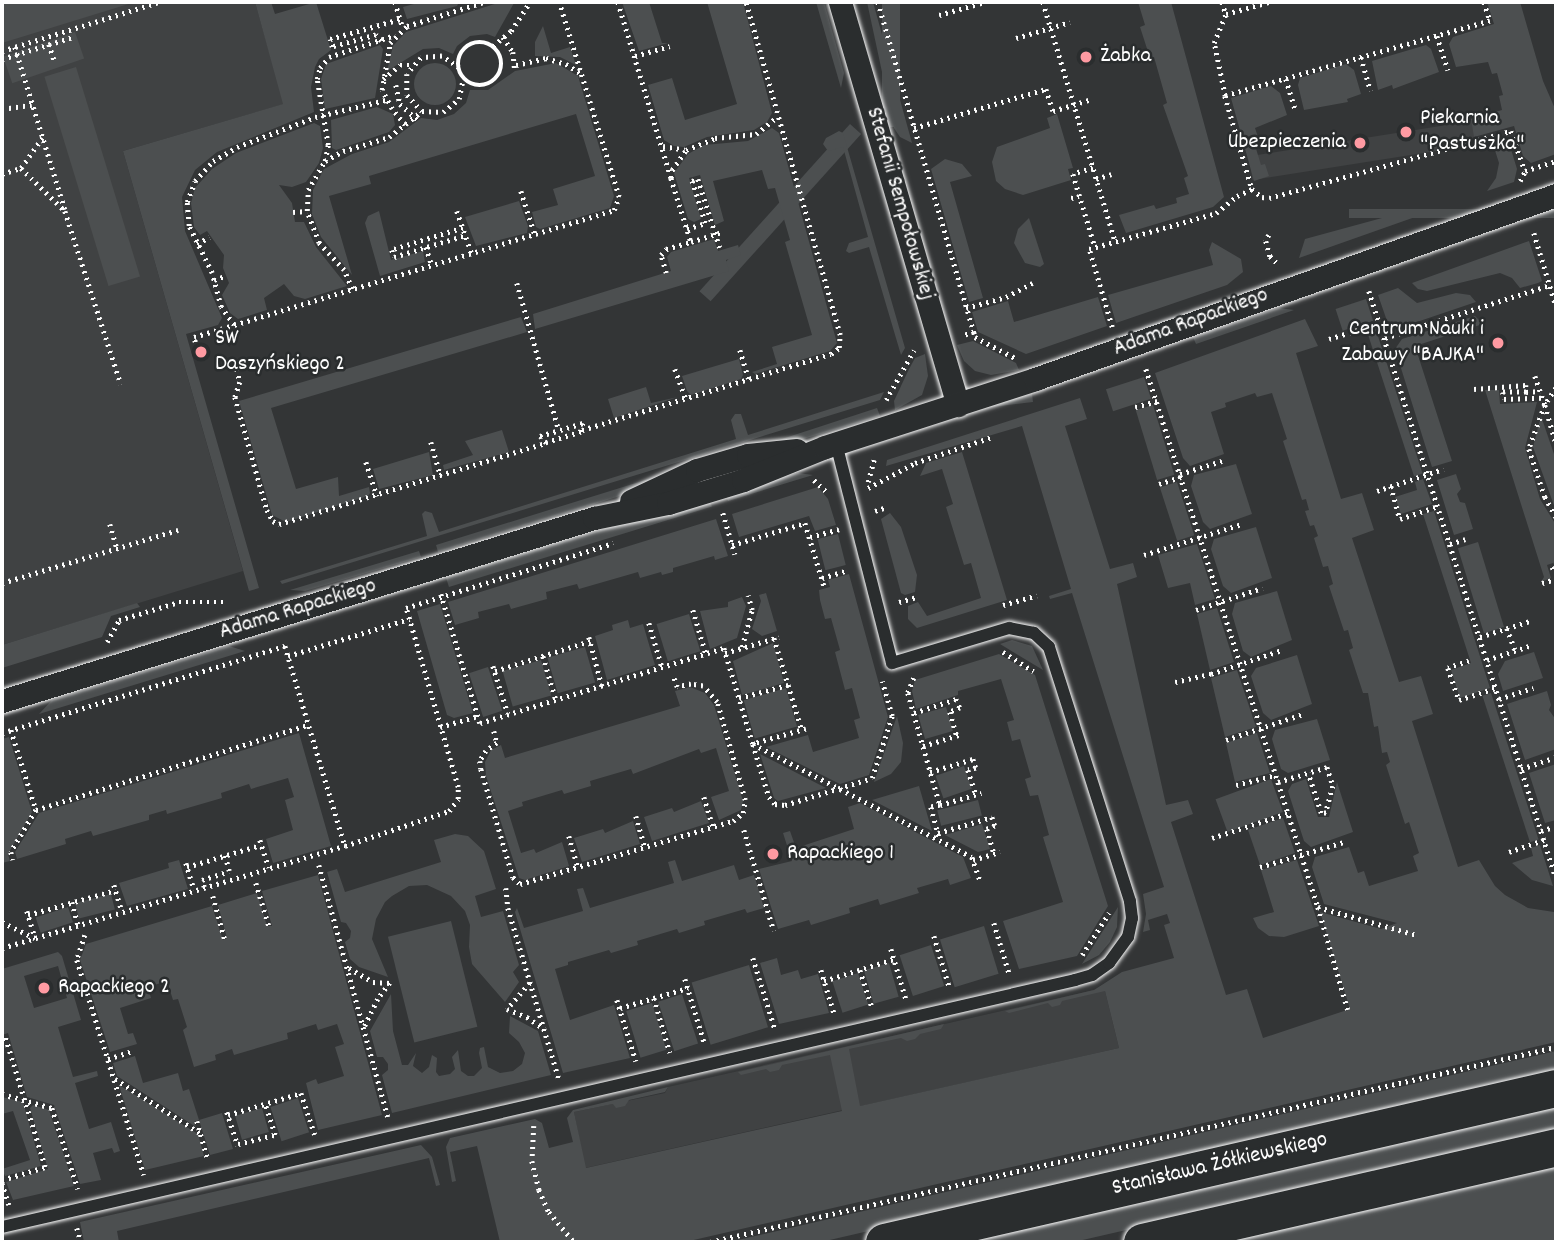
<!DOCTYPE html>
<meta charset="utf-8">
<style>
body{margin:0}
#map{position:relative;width:1558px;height:1244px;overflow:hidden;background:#333536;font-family:Dekko,sans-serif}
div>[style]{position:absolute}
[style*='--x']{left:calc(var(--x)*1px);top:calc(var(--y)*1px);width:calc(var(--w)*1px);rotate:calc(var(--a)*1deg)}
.built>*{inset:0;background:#404243;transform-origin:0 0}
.green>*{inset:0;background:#4c4f50;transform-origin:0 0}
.round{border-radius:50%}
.path>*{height:4.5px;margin-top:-2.25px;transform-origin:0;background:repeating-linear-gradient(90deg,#fff 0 2px,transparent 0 7px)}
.path>.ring{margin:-2.25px;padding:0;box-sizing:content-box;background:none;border:4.5px solid #fff;border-radius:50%}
.roads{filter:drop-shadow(0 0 2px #fff) drop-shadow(0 0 2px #fff)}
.service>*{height:12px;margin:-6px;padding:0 6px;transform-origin:6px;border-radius:6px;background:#2a2d2e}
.minor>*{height:23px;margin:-11.5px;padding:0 11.5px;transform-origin:11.5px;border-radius:11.5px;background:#2a2d2e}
.primary>*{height:37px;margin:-18.5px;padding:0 18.5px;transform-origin:18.5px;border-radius:18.5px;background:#2a2d2e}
.dots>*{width:19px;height:19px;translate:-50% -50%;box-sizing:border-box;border:4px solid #2a2d2e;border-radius:50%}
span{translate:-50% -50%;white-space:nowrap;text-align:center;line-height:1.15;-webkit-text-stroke:5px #2a2d2e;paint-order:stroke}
.poi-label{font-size:23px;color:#fff}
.left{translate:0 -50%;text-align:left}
.right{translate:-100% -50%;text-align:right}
.street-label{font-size:23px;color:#fff}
.frame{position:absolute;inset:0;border:4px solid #fff;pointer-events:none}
</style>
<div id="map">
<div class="built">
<i style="clip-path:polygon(2px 2px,255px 2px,284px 104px,123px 151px,243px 571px,2px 645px)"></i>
<i style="left:1472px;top:121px;width:24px;height:226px;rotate:81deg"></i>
<i style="clip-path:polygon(1094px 990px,1105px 991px,1119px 1048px,585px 1168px,574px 1112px,665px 1093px,668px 1087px)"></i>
</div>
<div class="green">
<i style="clip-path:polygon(2px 2px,135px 2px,2px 43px)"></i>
<i style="clip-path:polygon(255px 2px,271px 2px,275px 14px,316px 2px,331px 50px,319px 59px,315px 67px,311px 87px,314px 112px,217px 152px,195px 170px,182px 197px,185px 231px,222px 318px,218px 325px,186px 334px,259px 588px,249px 591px,123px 151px,283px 104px)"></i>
<i style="clip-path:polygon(421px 2px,459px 2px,457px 6px,407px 19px,403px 7px)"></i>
<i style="clip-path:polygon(501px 2px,514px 3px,495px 37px,487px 34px,470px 36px,457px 46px,453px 54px,439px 48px,423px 49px,387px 71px,393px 46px,406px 32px)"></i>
<i style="clip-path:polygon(622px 2px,649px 2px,662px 43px,668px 43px,639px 51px)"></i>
<i style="clip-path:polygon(707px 2px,743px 2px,772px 113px,767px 122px,754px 130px,707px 137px,684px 147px,674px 146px,664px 140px,648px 85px,672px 78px,685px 120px,737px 104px)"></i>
<i style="clip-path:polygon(816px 2px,824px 2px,844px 73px,841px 88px)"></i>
<i style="clip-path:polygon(867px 2px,873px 2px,912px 143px,900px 137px,894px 128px)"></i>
<i style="left:882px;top:2px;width:18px;height:125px"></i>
<i style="clip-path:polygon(1138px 2px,1171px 2px,1224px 197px,1213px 207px,1126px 233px,1119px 215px,1154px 205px,1156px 209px,1177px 203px,1176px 198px,1189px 194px,1184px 178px,1188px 176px,1163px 105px,1167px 103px,1154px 57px,1150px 58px,1140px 27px,1145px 25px)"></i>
<i style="clip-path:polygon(1487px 2px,1520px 2px,1543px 81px,1556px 111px,1556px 154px,1531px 163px,1523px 156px,1514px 126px,1474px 137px,1471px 119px,1502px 110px,1499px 96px,1503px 95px,1497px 73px,1492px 74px,1488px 62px,1456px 67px,1449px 44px,1453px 37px,1494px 24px)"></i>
<i style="clip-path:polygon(543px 26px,551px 53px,570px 47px,576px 65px,560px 57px,535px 56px,535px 42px)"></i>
<i style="left:75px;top:32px;width:28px;height:76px;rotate:71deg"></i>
<i style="clip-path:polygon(380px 45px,383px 49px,375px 98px,325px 109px,321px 79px,326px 64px)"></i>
<i style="clip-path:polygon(1426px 45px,1431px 49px,1439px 72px,1393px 89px,1392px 85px,1378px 90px,1372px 61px)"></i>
<i style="clip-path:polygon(556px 63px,578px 76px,614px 196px,610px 208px,540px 229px,536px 227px,532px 212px,558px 205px,553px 189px,595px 176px,576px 114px,369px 176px,371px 184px,329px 196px,352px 275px,321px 237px,312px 214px,313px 190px,324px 169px,352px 154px,389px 142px,421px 118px,437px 120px,454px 114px,466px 103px,470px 90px,488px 90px,515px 71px)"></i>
<i class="round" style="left:414px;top:63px;width:42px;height:42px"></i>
<i style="clip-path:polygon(1346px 64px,1354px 70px,1361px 94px,1347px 99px,1348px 102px,1304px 110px,1298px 85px,1300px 78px)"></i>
<i style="left:76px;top:67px;width:219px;height:33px;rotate:73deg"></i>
<i style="clip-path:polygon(1271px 86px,1280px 93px,1287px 115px,1255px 128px,1259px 140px,1254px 142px,1261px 165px,1265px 164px,1269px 176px,1254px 181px,1231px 98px)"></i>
<i style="clip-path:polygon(377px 107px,393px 114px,395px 125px,389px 132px,336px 150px,332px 148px,331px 120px)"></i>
<i style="clip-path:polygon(1057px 114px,1073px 168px,1068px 169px,1071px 180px,1023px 195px,1005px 189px,996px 181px,992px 162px,997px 147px,1050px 128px,1047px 118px)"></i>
<i style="clip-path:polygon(314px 123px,320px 126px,321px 133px,323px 148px,319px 163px,306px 182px,292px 187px,279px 185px,292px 203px,295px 222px,304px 222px,316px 247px,347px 286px,305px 299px,294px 296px,284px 284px,264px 298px,267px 310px,238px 319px,230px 313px,222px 295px,229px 283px,223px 268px,224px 255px,207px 231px,200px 235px,194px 227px,191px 203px,195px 188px,212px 169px,236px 153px)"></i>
<i style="left:850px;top:124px;width:15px;height:225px;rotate:42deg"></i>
<i style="clip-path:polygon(772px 128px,779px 133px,837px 343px,830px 351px,755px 374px,752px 372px,777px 364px,772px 347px,812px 335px,785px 242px,790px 240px,775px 188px,768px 189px,762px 170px,713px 181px,724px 221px,715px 225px,700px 175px,689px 178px,701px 219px,694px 222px,688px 219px,674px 173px,688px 154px,704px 145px,748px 141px)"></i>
<i style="clip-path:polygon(839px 131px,843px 133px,905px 348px,901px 355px,869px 247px,849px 253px,846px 251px,849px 243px,868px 237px,843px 147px,828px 151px,823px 144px,826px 138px)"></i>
<i style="clip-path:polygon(1501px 138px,1510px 146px,1517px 169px,1514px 182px,1487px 191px,1496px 178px,1499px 163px,1492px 141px)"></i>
<i style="clip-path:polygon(945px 159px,962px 164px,972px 176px,950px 182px,983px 298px,969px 302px,931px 169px)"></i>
<i style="clip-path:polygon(519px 201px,528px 226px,527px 233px,476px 246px,465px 217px)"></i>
<i style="clip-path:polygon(1415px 209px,1418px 216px,1299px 258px,1305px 239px)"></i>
<i style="left:1556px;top:209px;width:9px;height:207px;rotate:90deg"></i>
<i style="clip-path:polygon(379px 211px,391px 260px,423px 251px,425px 262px,380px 276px,365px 223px,368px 216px)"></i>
<i style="clip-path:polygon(1029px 218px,1044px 264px,1040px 267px,1025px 263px,1014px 243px,1018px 229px)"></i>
<i style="clip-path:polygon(714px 239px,718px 251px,738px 245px,741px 255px,726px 260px,729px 271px,535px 329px,533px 314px,671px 271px,667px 257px,671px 252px)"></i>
<i style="clip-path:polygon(1529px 241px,1542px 281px,1538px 283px,1520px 288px,1512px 278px,1500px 273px,1427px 291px,1418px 289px,1412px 283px)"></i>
<i style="clip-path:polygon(1212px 242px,1241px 259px,1243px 272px,1227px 285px,1116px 323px,1108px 295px,1213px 265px,1209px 250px)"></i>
<i style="clip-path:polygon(1398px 288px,1417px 303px,1456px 293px,1470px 295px,1476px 302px,1399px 328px,1394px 322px,1387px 321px,1378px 295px)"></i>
<i style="clip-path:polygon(1098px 297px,1107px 326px,1026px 354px,978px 332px,972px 312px,1008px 301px,1014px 322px)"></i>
<i style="left:1366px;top:299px;width:23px;height:32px;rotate:72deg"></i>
<i style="clip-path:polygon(1279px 308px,1294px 310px,1196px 344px,1193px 337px)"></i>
<i style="clip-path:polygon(1475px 316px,1483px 324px,1415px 346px,1452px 461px,1432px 467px,1395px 349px,1402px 339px)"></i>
<i style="clip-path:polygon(521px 317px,527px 332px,271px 408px,296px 489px,338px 477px,339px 496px,369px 487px,370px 493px,368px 496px,286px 522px,272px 515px,239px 401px)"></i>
<i style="clip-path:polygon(1305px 319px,1318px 346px,1296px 353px,1341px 499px,1362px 493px,1374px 530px,1352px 538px,1399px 682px,1421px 676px,1433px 714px,1412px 721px,1458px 867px,1479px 860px,1495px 886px,1505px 895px,1528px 908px,1554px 912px,1556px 921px,1556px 1042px,685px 1242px,500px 1242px,477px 1146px,450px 1152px,456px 1181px,452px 1182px,446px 1147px,450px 1138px,535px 1119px,542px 1123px,549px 1148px,573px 1142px,567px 1118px,573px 1110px,668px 1087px,665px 1092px,629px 1100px,625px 1106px,616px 1108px,613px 1104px,574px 1112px,586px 1168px,842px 1111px,830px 1055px,782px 1065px,779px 1070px,770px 1072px,766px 1069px,741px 1075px,738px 1072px,944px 1024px,941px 1029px,920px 1034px,915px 1039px,907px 1041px,901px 1038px,849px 1049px,860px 1106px,1119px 1048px,1105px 991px,1062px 1001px,1060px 1005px,1052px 1007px,1048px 1003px,1009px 1013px,1005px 1011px,1094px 990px,1122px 972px,1174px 958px,1164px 925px,1170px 923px,1167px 914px,1148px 920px,1150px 930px,1143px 932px,1146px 914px,1143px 894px,1164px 887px,1072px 593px,1050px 599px,1049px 596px,1071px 589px,1022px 426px,886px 466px,887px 460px,1080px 398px,1087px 419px,1065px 426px,1110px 569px,1133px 563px,1137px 577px,1117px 584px,1166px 805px,1188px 800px,1193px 814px,1171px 822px,1226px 995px,1247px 989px,1263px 1038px,1350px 1009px,1320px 912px,1381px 929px,1397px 923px,1324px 904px,1312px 867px,1315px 857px,1349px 847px,1358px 873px,1364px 871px,1369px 886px,1418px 871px,1413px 856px,1419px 853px,1409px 822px,1405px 824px,1386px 765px,1390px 762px,1387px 752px,1382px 753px,1378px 726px,1374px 727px,1368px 693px,1363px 693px,1349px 650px,1353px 648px,1348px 630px,1344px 631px,1329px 586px,1333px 584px,1328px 566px,1323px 567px,1314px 538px,1318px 536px,1314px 525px,1310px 526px,1305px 511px,1309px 510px,1306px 499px,1302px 500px,1283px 441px,1287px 439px,1272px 393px,1257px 397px,1255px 393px,1225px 403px,1226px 407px,1211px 412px,1224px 454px,1190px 466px,1183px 458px,1155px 373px)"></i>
<i style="left:1375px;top:327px;width:154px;height:9px;rotate:72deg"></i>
<i style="clip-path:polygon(973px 341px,1016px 363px,1019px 370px,991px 375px,975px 371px,964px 361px,957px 345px)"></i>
<i style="clip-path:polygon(925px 354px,928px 376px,922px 395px,895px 410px,894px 401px,908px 371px,915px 358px)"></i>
<i style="clip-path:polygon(739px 359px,743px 375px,741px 379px,691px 395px,687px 391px,682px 376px)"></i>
<i style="left:1144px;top:377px;width:23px;height:40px;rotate:72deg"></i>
<i style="clip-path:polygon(646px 387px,651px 403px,678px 397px,614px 418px,608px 399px)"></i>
<i style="clip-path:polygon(1485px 390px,1499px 390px,1500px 404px,1537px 402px,1525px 448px,1540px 499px,1556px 525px,1556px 562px,1547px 565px,1551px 578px,1541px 582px,1544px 577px)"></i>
<i style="clip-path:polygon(884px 392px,880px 400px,282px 584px,280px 581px,427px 536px,422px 514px,425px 511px,432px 513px,439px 532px,736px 439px,731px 420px,735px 414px,741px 414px,748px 435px)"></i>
<i style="left:1032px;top:394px;width:8px;height:135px;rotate:83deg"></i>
<i style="left:1153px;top:405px;width:73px;height:18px;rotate:73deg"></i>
<i style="clip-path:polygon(877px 408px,880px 416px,800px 440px,757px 447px)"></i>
<i style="clip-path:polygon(1541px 416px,1556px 460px,1556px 511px,1533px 447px)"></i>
<i style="clip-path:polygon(502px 430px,509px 452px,444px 470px,443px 465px,473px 455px,465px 441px)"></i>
<i style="clip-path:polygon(429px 452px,433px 475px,379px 489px,373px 469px)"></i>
<i style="clip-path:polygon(962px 452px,1007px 600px,917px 628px,908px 619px,908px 606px,918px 602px,927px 616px,981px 598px,971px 563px,964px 565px,946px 507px,953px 504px,942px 469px,920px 476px,926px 463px)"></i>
<i style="clip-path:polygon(1236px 464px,1252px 514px,1210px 529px,1203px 522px,1191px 486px,1194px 475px)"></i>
<i style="clip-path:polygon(798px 473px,813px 475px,728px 501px,725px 493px)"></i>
<i style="clip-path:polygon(665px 474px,617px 497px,438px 552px,436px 545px)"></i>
<i style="clip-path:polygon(1456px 474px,1461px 489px,1457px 494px,1460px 502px,1465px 503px,1473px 529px,1454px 535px,1437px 480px)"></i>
<i style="clip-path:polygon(1423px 479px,1432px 504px,1401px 514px,1395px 497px,1417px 490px,1415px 482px)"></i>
<i style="left:1177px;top:482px;width:56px;height:18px;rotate:72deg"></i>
<i style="clip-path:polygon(818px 487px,828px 499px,836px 525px,815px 531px,809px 516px,739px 537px,732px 514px)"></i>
<i style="left:709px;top:497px;width:10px;height:275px;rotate:73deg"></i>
<i style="clip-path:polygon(1434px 511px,1490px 688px,1460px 698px,1451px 670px,1471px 663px,1423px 514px)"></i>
<i style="clip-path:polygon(890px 513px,901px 527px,917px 575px,915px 592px,905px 595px,901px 593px,881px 519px)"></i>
<i style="clip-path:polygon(716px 519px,728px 556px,715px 560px,714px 556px,673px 568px,673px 572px,662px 575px,661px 572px,640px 578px,638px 572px,579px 589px,577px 584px,546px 592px,547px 599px,511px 609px,509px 604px,478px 612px,479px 618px,455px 625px,448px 602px)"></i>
<i style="clip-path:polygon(1256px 527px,1272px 578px,1231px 593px,1223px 586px,1211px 549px,1214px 539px)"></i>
<i style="left:838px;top:534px;width:32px;height:21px;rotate:76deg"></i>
<i style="left:1478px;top:542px;width:89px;height:21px;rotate:73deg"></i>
<i style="clip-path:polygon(1197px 544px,1215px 599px,1195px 605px,1190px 583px,1168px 588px,1158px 555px)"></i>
<i style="clip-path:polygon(419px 551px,421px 557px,305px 591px,290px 590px)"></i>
<i style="clip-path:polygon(849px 574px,888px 717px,869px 775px,840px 784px,766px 747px,808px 735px,813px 752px,859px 738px,854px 720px,860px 718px,852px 688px,845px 690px,835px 652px,840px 650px,831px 618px,825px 619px,820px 600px,819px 590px,830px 587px,828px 580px)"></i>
<i style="clip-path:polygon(1277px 591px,1292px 640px,1251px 657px,1243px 651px,1232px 614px,1235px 603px)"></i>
<i style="clip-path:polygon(766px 593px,777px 631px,762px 636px,752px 629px,761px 601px,759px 595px)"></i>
<i style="clip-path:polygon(742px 597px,746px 606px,737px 638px,710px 649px,700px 611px,728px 607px,728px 602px)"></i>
<i style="clip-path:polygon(137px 603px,140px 607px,111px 616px,102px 637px,2px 668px,2px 645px)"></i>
<i style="clip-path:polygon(440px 604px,473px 713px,454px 718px,447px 715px,417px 611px)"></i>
<i style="clip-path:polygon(1217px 608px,1234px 662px,1210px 670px,1197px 614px)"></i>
<i style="left:689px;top:614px;width:39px;height:34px;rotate:73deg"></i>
<i style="clip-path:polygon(628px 620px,630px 628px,643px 624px,655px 665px,607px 680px,595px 636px,613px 630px,612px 625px)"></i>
<i style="clip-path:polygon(1012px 640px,1032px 646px,1043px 670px,1000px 644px)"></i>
<i style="clip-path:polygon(773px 643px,784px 683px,742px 695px,733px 661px)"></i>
<i style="clip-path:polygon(229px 646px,245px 651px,39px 714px,52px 700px)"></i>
<i style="left:585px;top:647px;width:37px;height:39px;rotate:74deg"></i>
<i style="clip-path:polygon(1534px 652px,1543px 678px,1503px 691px,1498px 674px,1505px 661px)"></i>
<i style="clip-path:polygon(999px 654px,1035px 675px,1108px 906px,1077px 956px,1019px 969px,1003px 921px,1063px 902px,1043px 837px,1049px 835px,1038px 795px,1030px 796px,1025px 779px,1031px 777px,1020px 739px,1012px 741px,1007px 722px,1014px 720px,1001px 679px,958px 691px,958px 695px,916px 709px,912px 691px,915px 680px)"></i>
<i style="clip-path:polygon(1297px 655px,1312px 704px,1271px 720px,1263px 713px,1251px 676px,1256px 668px)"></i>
<i style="left:541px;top:660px;width:37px;height:40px;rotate:74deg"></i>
<i style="left:488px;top:667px;width:46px;height:20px;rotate:72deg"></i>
<i style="clip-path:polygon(1237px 670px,1256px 727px,1225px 737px,1211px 678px)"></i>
<i style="clip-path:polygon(690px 687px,705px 693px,714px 705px,743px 801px,741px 810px,719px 820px,711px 797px,729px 791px,716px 748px,701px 753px,699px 749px,633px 774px,631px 769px,590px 781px,591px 786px,564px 794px,562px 790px,522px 802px,523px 806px,508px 811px,521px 853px,534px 849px,536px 853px,562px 842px,569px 866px,525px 880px,519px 878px,486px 776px,485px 762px,491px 750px,501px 745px,505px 758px,680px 706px,675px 691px)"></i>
<i style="left:786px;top:688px;width:40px;height:44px;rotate:74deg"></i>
<i style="clip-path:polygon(1547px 691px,1551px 705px,1549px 710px,1556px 720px,1556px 749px,1525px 760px,1507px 704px)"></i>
<i style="left:1491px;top:693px;width:154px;height:9px;rotate:72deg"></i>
<i style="left:946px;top:707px;width:25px;height:29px;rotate:74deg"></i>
<i style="clip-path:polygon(897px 716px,903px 743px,901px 762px,891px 774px,874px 782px)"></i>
<i style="clip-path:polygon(1317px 719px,1330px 760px,1288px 773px,1281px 769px,1272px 739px,1275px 730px)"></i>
<i style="clip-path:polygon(299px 733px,331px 846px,273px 863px,266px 839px,293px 830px,285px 800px,294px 797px,288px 778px,251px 789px,249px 784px,221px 793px,222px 798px,167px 814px,166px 810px,149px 815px,149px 820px,93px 836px,91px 831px,65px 839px,66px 844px,17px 859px,15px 852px,39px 813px)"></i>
<i style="clip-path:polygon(1257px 733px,1270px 773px,1235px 782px,1226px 743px)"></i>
<i style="clip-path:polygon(9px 737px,32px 812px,8px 854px,10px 861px,2px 863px,2px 739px)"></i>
<i style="clip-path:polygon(760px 754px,826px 788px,778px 801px,774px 798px)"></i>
<i style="clip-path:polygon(1556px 764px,1556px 820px,1545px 823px,1529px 773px)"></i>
<i style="left:964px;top:766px;width:24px;height:30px;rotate:71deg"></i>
<i style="left:1271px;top:779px;width:35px;height:59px;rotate:70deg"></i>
<i style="clip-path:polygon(1306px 779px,1318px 817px,1329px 817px,1337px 782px,1353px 832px,1311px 847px,1304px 841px,1288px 791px,1292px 784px)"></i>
<i style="clip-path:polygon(919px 786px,932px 831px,872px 800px)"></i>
<i style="left:978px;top:800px;width:16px;height:42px;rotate:76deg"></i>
<i style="clip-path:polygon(701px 801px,709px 823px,652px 841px,644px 817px,672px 808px,674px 812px)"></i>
<i style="clip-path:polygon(860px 803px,963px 857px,971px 878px,950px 885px,948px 879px,917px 888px,919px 893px,880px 905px,878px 899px,849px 908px,850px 913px,811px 925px,809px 920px,778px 929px,759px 869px,792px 861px,783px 833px,790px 831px,796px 848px,854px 829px,848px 807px)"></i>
<i style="left:1283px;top:818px;width:37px;height:37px;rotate:71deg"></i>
<i style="clip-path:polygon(633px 821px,640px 844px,582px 862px,574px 838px,603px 829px,605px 833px)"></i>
<i style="clip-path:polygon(982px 824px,990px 849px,978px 852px,945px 835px)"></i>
<i style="clip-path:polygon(455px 834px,468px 836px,484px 851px,496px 889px,475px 896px,481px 917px,503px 911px,519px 965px,513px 972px,519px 982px,505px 1002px,472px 964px,469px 947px,470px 925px,465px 911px,451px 896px,427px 885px,409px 886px,392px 896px,385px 902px,376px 919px,372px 939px,388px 977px,359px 967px,350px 959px,345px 942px,350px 938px,351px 931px,346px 923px,341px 922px,327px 872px,337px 869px,345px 892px,441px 862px,434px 840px)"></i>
<i style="clip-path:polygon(1540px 845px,1553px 886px,1532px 880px,1512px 863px,1533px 856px,1531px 848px)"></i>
<i style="clip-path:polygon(179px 860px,188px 889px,127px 906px,119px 883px,169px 868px,168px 863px)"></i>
<i style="clip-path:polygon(675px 860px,682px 881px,734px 865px,739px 880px,754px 875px,764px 908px,747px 913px,745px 909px,704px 921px,705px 925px,679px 933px,677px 929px,637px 941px,638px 945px,611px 953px,609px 950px,568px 962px,568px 965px,555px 969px,570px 1020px,614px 1005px,630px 1058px,563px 1073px,515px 912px,517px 908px,524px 928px,583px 911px,577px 889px,583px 888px,590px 908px,674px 883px,668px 862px)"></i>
<i style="clip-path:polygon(1297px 860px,1319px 926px,1284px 937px,1269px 936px,1258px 928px,1253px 918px,1274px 912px,1261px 870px)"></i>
<i style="clip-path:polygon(318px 875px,382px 1115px,318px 1130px,306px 1083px,316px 1079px,318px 1084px,344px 1076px,335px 1047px,344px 1044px,337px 1024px,318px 1030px,316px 1024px,287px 1033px,288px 1039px,234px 1055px,232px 1049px,215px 1055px,216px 1060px,194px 1067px,183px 1030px,187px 1027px,178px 999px,173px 1000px,167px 981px,148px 987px,151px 998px,120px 1008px,128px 1034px,133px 1033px,137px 1044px,110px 1052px,80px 960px,86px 944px,212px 906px,223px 940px,227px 938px,218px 905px,257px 893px,267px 926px,272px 926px,262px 891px)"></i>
<i style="left:111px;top:894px;width:16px;height:37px;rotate:76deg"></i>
<i style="left:68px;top:907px;width:16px;height:34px;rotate:72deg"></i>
<i style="clip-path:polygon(1118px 907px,1117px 927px,1110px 942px,1099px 955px,1082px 964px)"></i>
<i style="left:451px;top:921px;width:109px;height:65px;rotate:76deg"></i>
<i style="left:984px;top:926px;width:50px;height:46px;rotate:73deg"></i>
<i style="left:931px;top:945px;width:43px;height:33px;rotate:72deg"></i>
<i style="clip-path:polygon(evenodd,58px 952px,62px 956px,81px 1020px,58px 1027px,73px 1077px,97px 1071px,98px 1076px,75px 1083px,89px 1129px,111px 1122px,120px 1151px,114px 1153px,112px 1148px,93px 1153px,101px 1180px,80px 1184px,54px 1105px,27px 1097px,8px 1033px,2px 1035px,2px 969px,58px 952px,58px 966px,67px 998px,34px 1008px,24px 976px,58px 966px)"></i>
<i style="clip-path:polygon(777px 958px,781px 975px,798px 970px,801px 979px,818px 974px,829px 1013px,779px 1024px,760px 963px)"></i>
<i style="left:889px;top:963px;width:35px;height:26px;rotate:74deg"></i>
<i style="left:749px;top:965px;width:65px;height:60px;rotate:73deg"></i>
<i style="left:858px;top:973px;width:33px;height:27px;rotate:72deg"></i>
<i style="clip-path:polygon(391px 994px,393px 1031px,402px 1065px,408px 1065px,416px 1053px,413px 1066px,422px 1073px,429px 1067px,432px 1055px,437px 1058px,436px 1072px,439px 1076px,450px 1074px,455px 1069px,452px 1057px,458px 1050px,461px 1071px,468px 1076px,474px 1076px,482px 1068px,479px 1053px,480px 1048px,484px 1047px,488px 1067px,500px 1073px,513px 1071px,522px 1064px,525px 1053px,519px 1042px,509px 1033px,510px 1016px,538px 1031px,551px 1075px,392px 1113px,382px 1075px,388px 1070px,388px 1064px,383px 1057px,377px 1057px,370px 1031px)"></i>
<i style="left:682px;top:994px;width:52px;height:25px;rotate:72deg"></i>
<i style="left:652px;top:1003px;width:49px;height:27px;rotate:73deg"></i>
<i style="clip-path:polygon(1556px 1051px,1556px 1072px,1137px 1169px,821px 1242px,729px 1242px)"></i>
<i style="clip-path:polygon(135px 1056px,143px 1083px,178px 1073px,183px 1091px,189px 1089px,199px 1120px,222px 1113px,233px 1149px,210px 1155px,199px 1120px,194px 1122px,196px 1127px,117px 1076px,113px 1063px)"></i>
<i style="clip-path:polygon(119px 1085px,198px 1134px,204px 1156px,145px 1170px)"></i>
<i style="clip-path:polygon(2px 1097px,23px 1102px,41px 1166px,5px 1176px,2px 1169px,30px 1160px,13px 1111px,2px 1114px)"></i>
<i style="left:298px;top:1098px;width:36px;height:29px;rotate:72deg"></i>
<i style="clip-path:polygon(1556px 1104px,1556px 1131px,1074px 1242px,961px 1242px)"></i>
<i style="clip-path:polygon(33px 1105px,49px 1110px,74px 1186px,13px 1200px,6px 1182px,48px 1169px,30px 1108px)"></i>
<i style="left:262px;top:1108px;width:25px;height:28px;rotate:74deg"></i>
<i style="clip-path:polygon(421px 1145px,432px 1157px,440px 1185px,436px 1186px,429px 1158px,117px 1231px,119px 1242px,84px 1242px,80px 1222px)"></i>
<i style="clip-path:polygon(1556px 1164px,1556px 1242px,1217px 1242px)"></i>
</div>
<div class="path">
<i style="--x:395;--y:2;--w:27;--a:73"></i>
<i style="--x:618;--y:2;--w:184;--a:73.2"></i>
<i style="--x:671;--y:178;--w:8;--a:-83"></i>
<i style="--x:672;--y:170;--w:24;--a:-55"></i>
<i style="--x:686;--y:150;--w:31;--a:-22"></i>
<i style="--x:715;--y:138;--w:41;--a:-5.6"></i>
<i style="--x:756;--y:134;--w:27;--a:-39"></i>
<i style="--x:878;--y:2;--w:344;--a:73.8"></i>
<i style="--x:974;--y:332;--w:13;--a:162"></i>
<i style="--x:1043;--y:2;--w:250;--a:73.2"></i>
<i style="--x:1222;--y:2;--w:13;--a:72"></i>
<i style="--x:1226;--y:14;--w:45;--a:-15.6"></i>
<i style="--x:1484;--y:2;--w:20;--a:72"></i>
<i style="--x:1490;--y:21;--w:275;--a:164.2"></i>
<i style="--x:1225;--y:96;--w:97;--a:73.8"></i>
<i style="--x:1252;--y:189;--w:13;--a:39"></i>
<i style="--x:1262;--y:197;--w:7;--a:8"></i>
<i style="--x:1269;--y:198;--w:251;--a:-15.5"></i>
<i style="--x:1511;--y:131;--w:42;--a:70.7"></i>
<i style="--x:939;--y:15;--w:48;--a:-15.8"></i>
<i style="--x:1437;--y:36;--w:36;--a:72"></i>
<i style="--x:503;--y:37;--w:18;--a:56"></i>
<i style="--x:513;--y:52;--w:19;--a:84"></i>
<i style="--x:1016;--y:38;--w:56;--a:-16.5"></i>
<i style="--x:381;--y:41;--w:8;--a:-130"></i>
<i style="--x:376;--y:35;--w:46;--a:164.7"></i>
<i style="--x:332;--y:47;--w:8;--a:-104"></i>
<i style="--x:330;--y:39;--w:73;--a:-15.9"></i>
<i class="ring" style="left:458px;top:42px;width:39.5px;height:39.5px"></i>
<i style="--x:49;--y:44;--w:19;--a:72"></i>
<i style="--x:493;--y:46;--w:23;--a:-40"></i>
<i style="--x:511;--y:31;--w:35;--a:-57"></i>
<i style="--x:15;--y:47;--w:170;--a:72.9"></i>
<i style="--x:2;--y:51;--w:164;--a:-17.3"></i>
<i style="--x:635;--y:56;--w:36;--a:-16"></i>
<i style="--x:1361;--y:57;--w:35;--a:74"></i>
<i style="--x:2;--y:59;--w:74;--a:-17.2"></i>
<i style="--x:516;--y:65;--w:31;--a:-13"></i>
<i style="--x:546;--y:58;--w:21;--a:17"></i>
<i style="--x:566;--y:64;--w:17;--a:33"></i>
<i style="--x:459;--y:68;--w:21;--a:-145"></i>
<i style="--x:442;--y:56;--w:21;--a:175"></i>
<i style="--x:421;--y:58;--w:21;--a:131"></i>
<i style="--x:407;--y:74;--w:21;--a:90"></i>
<i style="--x:407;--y:95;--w:22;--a:47"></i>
<i style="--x:422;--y:111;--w:21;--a:3"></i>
<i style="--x:443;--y:112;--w:21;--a:-39"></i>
<i style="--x:459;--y:99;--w:21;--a:-79"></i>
<i style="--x:383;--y:79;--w:22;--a:-39"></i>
<i style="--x:400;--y:65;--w:12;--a:0"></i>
<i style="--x:1286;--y:79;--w:34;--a:73"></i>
<i style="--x:396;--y:85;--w:19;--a:78"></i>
<i style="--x:400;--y:104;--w:24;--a:42"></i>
<i style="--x:1225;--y:96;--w:54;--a:-101.7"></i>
<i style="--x:1214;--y:43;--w:31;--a:-68"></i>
<i style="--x:2;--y:109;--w:30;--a:-8"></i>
<i style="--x:405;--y:125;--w:21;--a:-129"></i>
<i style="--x:392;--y:109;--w:21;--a:-118"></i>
<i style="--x:382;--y:90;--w:48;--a:-80.3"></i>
<i style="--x:390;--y:43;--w:24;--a:-45"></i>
<i style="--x:407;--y:26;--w:81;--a:-17.3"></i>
<i style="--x:914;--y:128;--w:138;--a:-16.5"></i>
<i style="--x:1046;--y:89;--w:23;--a:72"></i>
<i style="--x:1053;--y:111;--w:41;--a:-17.1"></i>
<i style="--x:663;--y:146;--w:22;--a:10"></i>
<i style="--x:325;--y:161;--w:21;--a:-29"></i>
<i style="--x:343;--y:151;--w:48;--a:-16.9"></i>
<i style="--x:389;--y:137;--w:42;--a:-38.2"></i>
<i style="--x:21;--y:168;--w:37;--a:-55"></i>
<i style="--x:1093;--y:168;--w:21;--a:163"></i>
<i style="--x:1073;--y:174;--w:76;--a:73.2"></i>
<i style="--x:2;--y:174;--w:20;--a:-18"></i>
<i style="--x:21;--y:168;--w:62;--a:44.3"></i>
<i style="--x:65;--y:211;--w:182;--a:72.1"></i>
<i style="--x:671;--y:178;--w:67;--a:72.6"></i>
<i style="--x:691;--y:242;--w:33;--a:-18"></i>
<i style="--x:1096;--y:179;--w:16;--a:-18"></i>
<i style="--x:1520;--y:181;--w:11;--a:-63"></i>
<i style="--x:1525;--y:171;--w:33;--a:-18"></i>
<i style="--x:521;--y:191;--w:46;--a:72.3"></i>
<i style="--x:1071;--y:198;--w:8;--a:-14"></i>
<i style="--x:457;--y:211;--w:46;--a:70.8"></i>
<i style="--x:293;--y:212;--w:14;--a:-4"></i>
<i style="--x:463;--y:228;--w:74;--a:162.8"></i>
<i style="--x:392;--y:250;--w:7;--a:74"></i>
<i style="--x:394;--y:257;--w:75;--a:-17"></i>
<i style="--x:687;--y:229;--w:19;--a:-18"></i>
<i style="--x:705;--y:223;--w:44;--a:-107.2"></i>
<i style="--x:692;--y:181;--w:6;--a:-18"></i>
<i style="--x:698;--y:179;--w:72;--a:72.3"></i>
<i style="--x:1534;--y:233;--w:76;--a:73.2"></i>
<i style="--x:1269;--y:235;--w:7;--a:117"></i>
<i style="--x:1266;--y:241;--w:16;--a:75"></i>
<i style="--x:1270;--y:256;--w:14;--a:45"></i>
<i style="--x:197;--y:244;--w:14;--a:-30"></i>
<i style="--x:426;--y:247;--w:19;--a:72"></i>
<i style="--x:666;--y:273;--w:19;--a:-106"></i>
<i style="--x:661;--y:255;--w:8;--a:-50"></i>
<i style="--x:666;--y:249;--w:26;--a:-16"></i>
<i style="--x:214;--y:280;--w:12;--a:-20"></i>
<i style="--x:517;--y:283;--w:153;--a:74.1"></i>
<i style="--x:352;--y:289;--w:21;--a:-113"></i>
<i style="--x:344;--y:270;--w:37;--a:-133"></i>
<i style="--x:319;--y:243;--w:34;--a:-111"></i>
<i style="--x:307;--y:211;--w:21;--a:-87"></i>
<i style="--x:308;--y:190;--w:34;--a:-60"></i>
<i style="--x:325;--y:161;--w:16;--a:-79"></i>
<i style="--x:328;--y:145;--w:67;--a:-99.5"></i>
<i style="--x:317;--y:79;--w:11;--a:-75"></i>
<i style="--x:320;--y:68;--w:14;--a:-51"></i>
<i style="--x:329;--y:57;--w:70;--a:-18.4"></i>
<i style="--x:1369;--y:291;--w:616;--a:72.33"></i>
<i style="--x:966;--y:308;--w:41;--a:-15.4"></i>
<i style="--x:1006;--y:297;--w:30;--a:-28"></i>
<i style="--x:234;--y:325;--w:22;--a:-126"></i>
<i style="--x:221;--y:307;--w:35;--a:-105"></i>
<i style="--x:212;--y:273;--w:52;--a:-116.1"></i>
<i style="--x:189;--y:226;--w:24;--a:-95"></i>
<i style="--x:187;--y:202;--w:22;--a:-69"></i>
<i style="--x:195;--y:181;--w:27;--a:-48"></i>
<i style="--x:213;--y:161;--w:28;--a:-30"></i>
<i style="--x:237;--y:147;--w:84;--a:-21"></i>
<i style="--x:315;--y:117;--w:73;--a:-13.5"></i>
<i style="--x:1112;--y:327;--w:81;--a:-106.4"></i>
<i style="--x:1089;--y:249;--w:132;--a:-15.8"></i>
<i style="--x:1216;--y:213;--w:27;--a:-39"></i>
<i style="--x:1237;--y:196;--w:17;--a:-25"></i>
<i style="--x:974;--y:332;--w:5;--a:79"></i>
<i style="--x:975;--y:337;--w:47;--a:27.6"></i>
<i style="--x:1385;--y:338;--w:173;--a:-17.8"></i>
<i style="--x:1329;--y:339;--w:53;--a:-17.4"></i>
<i style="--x:195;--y:342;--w:5;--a:-101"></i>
<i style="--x:194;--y:337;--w:439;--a:-16.8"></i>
<i style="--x:614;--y:210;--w:14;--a:-69"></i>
<i style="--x:619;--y:197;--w:204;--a:-107.1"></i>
<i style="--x:740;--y:350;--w:30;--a:73"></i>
<i style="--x:237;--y:369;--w:13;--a:77"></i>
<i style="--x:240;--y:382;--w:16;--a:108"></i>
<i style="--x:235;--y:397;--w:117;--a:74.2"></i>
<i style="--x:267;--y:510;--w:13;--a:61"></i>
<i style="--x:273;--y:521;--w:7;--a:27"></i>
<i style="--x:279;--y:524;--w:279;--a:-16.9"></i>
<i style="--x:675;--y:369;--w:32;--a:70"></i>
<i style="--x:1146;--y:369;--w:565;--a:72.27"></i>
<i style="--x:1318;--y:907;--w:103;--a:15.8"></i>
<i style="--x:1535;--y:376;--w:31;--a:71"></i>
<i style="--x:1545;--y:405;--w:47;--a:110"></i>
<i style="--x:1529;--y:449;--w:51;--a:71.6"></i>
<i style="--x:1545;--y:497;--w:23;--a:61"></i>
<i style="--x:1556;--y:388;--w:20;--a:123"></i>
<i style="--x:1545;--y:405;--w:40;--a:74"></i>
<i style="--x:1474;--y:389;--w:52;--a:-4.4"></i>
<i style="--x:1526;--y:385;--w:7;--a:90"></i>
<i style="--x:1526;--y:392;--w:23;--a:180"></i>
<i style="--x:1503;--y:392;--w:7;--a:82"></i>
<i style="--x:1504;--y:399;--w:38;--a:-2"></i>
<i style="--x:1526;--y:392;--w:14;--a:-4"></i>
<i style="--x:886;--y:400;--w:57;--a:-60.8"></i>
<i style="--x:1135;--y:407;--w:23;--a:-15"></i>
<i style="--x:583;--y:423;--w:9;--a:103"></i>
<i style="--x:581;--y:432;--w:37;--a:163"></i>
<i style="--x:546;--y:443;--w:9;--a:-131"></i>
<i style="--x:540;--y:436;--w:45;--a:-16.8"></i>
<i style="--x:582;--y:430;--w:260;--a:-17"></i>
<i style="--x:831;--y:354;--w:10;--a:-37"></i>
<i style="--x:839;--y:348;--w:13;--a:-86"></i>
<i style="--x:840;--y:335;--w:346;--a:-105.8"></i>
<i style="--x:431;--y:442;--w:35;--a:74"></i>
<i style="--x:366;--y:462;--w:36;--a:72"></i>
<i style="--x:1180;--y:474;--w:44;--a:-17.2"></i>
<i style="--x:814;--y:480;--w:18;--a:43"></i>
<i style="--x:868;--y:482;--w:23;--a:-75"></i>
<i style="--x:1159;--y:484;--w:23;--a:-18"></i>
<i style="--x:1391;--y:486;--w:34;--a:75"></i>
<i style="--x:1400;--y:519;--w:40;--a:-18.9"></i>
<i style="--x:868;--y:488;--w:53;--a:-28"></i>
<i style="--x:915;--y:463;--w:81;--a:-18.7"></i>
<i style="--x:1377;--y:491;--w:70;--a:-18.4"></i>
<i style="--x:875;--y:511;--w:13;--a:-18"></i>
<i style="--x:723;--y:513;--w:43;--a:73.7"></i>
<i style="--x:110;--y:524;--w:25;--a:74"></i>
<i style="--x:810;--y:537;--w:30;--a:-15"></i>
<i style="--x:1450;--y:544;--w:16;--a:-18"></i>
<i style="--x:732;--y:545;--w:76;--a:-16.8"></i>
<i style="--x:805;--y:523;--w:69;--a:73.1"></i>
<i style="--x:1144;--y:555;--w:103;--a:-17.6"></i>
<i style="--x:1556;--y:566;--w:4;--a:166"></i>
<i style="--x:1552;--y:567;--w:7;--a:56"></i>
<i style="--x:822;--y:578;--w:27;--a:-17"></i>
<i style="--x:2;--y:583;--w:184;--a:-16.8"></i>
<i style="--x:1542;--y:583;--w:15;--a:-16"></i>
<i style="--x:441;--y:594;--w:135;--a:73.2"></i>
<i style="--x:480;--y:723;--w:255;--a:-17.1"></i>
<i style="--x:724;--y:648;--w:100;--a:73.2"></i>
<i style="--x:753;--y:744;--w:246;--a:27.3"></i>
<i style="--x:972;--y:857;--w:24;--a:71"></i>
<i style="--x:899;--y:602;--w:18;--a:-16"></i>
<i style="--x:1003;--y:605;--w:35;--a:-16"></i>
<i style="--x:693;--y:610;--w:46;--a:73.5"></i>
<i style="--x:1196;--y:610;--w:70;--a:-18.4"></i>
<i style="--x:649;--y:623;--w:46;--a:73.5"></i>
<i style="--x:1507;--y:628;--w:23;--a:70"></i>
<i style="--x:589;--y:637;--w:51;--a:75.1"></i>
<i style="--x:1480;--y:637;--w:52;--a:-17.7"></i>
<i style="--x:774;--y:638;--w:96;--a:73.1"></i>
<i style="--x:107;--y:642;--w:25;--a:-61"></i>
<i style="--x:119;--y:620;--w:63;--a:-16.7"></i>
<i style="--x:179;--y:602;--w:47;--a:0"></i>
<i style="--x:742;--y:647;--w:38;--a:-75"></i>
<i style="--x:752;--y:610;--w:15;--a:-106"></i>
<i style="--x:1003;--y:652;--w:36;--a:32"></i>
<i style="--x:725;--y:653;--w:56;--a:-16.5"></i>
<i style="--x:288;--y:656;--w:127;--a:-17"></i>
<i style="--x:543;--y:656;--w:46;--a:73.5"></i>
<i style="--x:1487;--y:660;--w:47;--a:-18.4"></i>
<i style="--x:1469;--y:661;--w:22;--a:162"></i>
<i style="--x:1448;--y:668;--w:34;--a:71"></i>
<i style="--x:1459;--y:700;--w:39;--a:-18"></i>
<i style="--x:493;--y:666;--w:50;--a:72.6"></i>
<i style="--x:495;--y:671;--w:100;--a:-17.5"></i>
<i style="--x:914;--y:678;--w:16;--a:112"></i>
<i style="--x:908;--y:693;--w:116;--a:74.1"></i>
<i style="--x:940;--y:805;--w:9;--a:167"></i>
<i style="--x:931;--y:807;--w:34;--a:75"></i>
<i style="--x:1175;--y:682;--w:37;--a:-13"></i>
<i style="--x:1211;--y:674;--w:75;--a:-18.7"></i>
<i style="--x:739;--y:698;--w:51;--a:-14.9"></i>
<i style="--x:1499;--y:699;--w:36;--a:-18"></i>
<i style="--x:914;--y:713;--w:44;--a:-18.4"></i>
<i style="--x:956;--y:699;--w:10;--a:66"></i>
<i style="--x:960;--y:708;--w:11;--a:158"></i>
<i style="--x:950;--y:712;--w:25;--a:74"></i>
<i style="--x:440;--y:727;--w:40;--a:-16"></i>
<i style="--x:806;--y:729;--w:55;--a:164.2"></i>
<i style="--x:753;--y:744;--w:55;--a:73.2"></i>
<i style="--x:769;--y:797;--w:9;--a:49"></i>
<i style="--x:775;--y:804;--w:10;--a:6"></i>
<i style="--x:785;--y:805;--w:91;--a:-17.2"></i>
<i style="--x:872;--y:778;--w:65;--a:-72.1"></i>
<i style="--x:892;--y:716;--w:36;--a:-106"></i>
<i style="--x:11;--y:730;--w:84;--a:72.6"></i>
<i style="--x:36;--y:810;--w:49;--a:120.8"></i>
<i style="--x:11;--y:852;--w:8;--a:76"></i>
<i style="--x:494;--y:731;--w:12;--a:76"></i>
<i style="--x:497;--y:743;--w:14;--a:144"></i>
<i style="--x:486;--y:751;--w:12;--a:121"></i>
<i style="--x:480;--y:761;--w:8;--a:83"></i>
<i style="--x:481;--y:769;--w:113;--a:73.5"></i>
<i style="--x:513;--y:877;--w:10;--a:45"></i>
<i style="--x:520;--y:884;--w:222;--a:-16.5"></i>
<i style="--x:733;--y:821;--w:13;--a:-39"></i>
<i style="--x:743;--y:813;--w:13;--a:-81"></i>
<i style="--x:745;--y:800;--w:102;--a:-105.9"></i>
<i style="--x:717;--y:702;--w:21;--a:-131"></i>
<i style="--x:703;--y:686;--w:12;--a:-171"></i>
<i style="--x:691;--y:684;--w:14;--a:168"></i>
<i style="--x:677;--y:687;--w:12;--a:-110"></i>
<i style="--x:2;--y:733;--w:296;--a:-17.1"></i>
<i style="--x:285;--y:646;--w:209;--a:73.3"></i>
<i style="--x:1226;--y:740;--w:81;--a:-18.7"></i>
<i style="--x:923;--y:746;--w:41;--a:-17.1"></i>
<i style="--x:1521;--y:769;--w:36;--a:-19"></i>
<i style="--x:930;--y:772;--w:45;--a:-16.8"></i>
<i style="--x:973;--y:759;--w:9;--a:72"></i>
<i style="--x:976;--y:768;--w:8;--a:166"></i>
<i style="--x:968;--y:770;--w:25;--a:72"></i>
<i style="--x:1278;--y:782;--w:51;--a:-17"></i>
<i style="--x:1327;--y:767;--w:20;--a:72"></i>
<i style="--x:1333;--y:786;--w:28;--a:105"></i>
<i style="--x:1326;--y:813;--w:5;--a:180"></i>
<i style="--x:1321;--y:813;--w:42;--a:-108"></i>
<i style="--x:1236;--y:785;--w:41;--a:-14"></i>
<i style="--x:704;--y:797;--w:31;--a:73"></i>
<i style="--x:940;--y:805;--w:43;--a:-16.3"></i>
<i style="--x:36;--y:810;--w:285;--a:-17.4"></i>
<i style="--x:636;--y:816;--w:33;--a:74"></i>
<i style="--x:744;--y:830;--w:105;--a:73.5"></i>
<i style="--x:1541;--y:831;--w:16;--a:-18"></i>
<i style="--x:938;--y:833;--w:56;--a:-16.5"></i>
<i style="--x:992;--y:817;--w:9;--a:72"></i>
<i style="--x:995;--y:826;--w:9;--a:159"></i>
<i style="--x:987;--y:829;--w:26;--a:74"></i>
<i style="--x:569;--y:836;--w:33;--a:74"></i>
<i style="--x:1212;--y:838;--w:80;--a:-18.2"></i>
<i style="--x:260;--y:840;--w:29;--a:72"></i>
<i style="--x:1509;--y:852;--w:37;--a:-19"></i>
<i style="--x:973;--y:860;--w:28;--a:-17"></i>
<i style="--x:186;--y:863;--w:28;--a:73"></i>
<i style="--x:319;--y:865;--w:261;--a:74.7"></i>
<i style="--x:187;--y:867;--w:77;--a:-16.6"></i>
<i style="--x:1260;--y:867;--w:88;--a:-16.6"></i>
<i style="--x:256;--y:883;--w:45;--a:73.2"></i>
<i style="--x:114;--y:885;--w:28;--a:73"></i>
<i style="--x:204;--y:887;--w:7;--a:-106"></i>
<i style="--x:202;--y:880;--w:28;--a:-18"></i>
<i style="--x:229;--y:871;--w:16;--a:-105"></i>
<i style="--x:506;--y:888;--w:20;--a:84"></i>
<i style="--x:508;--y:908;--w:178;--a:73.4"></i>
<i style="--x:213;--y:896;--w:46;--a:74.7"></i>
<i style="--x:72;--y:902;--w:24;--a:75"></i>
<i style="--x:1318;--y:907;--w:107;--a:73.8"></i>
<i style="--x:27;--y:911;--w:27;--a:73"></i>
<i style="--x:28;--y:915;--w:91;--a:-15.9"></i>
<i style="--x:2;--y:922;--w:37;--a:26"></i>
<i style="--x:994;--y:923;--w:55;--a:73.2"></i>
<i style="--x:85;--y:935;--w:26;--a:108"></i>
<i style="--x:77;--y:960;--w:225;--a:72.7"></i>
<i style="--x:934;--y:936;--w:55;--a:73.2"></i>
<i style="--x:2;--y:948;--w:358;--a:-16.6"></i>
<i style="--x:345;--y:846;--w:110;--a:-18.6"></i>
<i style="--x:449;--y:811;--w:15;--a:-53"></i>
<i style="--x:458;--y:799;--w:12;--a:-90"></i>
<i style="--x:458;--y:787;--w:186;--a:-106.2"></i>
<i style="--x:406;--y:608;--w:217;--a:-17.4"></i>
<i style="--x:891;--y:949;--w:52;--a:73.3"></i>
<i style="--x:1082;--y:955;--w:50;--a:-57.3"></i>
<i style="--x:753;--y:958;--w:74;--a:72.8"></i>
<i style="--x:349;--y:968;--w:28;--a:30"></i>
<i style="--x:373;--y:982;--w:17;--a:3"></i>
<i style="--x:390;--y:983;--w:20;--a:127"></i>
<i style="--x:378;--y:999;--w:30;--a:116"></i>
<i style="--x:821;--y:970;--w:48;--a:73.1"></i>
<i style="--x:860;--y:970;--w:38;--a:72"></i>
<i style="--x:685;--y:979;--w:69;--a:73.1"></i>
<i style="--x:824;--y:981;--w:73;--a:-17.4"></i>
<i style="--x:530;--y:983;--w:35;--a:131"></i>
<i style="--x:507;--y:1009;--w:22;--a:22"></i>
<i style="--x:527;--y:1017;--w:21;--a:35"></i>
<i style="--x:654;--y:998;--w:57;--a:73.8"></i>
<i style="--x:617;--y:1000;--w:64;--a:72.7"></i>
<i style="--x:620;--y:1008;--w:71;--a:-16.4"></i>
<i style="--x:108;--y:1059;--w:26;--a:-18"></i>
<i style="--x:115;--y:1079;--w:101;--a:32.4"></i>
<i style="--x:2;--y:1094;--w:52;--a:15.6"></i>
<i style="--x:52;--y:1108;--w:85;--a:72.2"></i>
<i style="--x:227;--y:1112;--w:35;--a:72"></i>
<i style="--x:228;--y:1115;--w:76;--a:-16.8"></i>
<i style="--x:301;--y:1093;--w:44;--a:71.6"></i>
<i style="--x:197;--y:1121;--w:41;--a:74.2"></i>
<i style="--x:534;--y:1126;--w:35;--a:93"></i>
<i style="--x:532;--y:1161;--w:30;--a:76"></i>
<i style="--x:539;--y:1190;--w:24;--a:66"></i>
<i style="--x:549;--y:1212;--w:39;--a:50"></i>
<i style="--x:238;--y:1144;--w:38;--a:-14"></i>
<i style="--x:275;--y:1135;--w:33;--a:-108"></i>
<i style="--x:2;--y:1180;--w:45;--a:-16.8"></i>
<i style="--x:45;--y:1167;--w:139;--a:-107.1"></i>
<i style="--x:2;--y:1183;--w:23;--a:72"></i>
<i style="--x:77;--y:1228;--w:15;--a:74"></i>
<i style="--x:710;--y:1242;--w:868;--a:-12.98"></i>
</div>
<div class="roads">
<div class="service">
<i style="--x:2;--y:1227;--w:1101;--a:-12.96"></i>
<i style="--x:1075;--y:980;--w:18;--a:-16"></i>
<i style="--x:1092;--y:975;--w:21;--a:-35"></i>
<i style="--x:1109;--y:963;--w:32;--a:-54"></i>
<i style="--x:1128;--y:937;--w:19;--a:-78"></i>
<i style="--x:1132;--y:918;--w:17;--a:-97"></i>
<i style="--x:1130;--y:901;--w:267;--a:-107.7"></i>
<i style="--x:1049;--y:647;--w:21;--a:-137"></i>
<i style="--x:1034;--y:633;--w:25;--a:-169"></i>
<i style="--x:1009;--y:628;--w:122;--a:163.3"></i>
<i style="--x:892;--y:663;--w:226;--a:-104.3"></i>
</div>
<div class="minor">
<i style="--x:840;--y:2;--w:420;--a:73.7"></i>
<i style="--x:631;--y:501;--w:73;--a:-25.2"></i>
<i style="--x:697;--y:470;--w:53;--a:-16.4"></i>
<i style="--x:748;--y:455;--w:49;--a:-5.8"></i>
<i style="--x:2;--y:701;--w:620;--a:-17.18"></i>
<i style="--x:594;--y:518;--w:76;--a:-11.5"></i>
<i style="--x:668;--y:503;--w:78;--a:-17"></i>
<i style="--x:743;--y:480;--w:88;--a:-21.9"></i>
<i style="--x:825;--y:447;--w:221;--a:-17.9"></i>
<i style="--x:1035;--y:379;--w:553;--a:-19.45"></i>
</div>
<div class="primary">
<i style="--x:884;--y:1242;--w:689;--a:-12.91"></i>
<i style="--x:1142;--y:1242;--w:425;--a:-12.9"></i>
</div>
</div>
<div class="dots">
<i style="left:1086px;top:57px;background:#ff9aa2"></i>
<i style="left:1406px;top:132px;background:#ff9aa2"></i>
<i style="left:1360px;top:143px;background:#ff9aa2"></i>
<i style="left:1498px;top:343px;background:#ff9aa2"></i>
<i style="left:201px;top:352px;background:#ff9aa2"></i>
<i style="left:773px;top:854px;background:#ff9aa2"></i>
<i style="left:44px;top:988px;background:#ff9aa2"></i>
</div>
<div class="poi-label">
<span class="left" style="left:1100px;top:57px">Żabka</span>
<span class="left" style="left:1420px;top:132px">Piekarnia<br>"Pastuszka"</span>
<span class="right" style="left:1346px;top:143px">Ubezpieczenia</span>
<span class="right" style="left:1484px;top:343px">Centrum Nauki i<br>Zabawy "BAJKA"</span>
<span class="left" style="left:215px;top:352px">SW<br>Daszyńskiego 2</span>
<span class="left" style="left:787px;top:854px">Rapackiego 1</span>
<span class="left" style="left:58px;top:988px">Rapackiego 2</span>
</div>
<div class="street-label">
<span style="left:899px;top:204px;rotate:74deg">Stefanii Sempołowskiej</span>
<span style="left:1191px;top:323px;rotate:-20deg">Adama Rapackiego</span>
<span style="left:298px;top:610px;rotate:-17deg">Adama Rapackiego</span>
<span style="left:1220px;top:1165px;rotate:-13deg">Stanisława Żółkiewskiego</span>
</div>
<div class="frame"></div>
</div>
